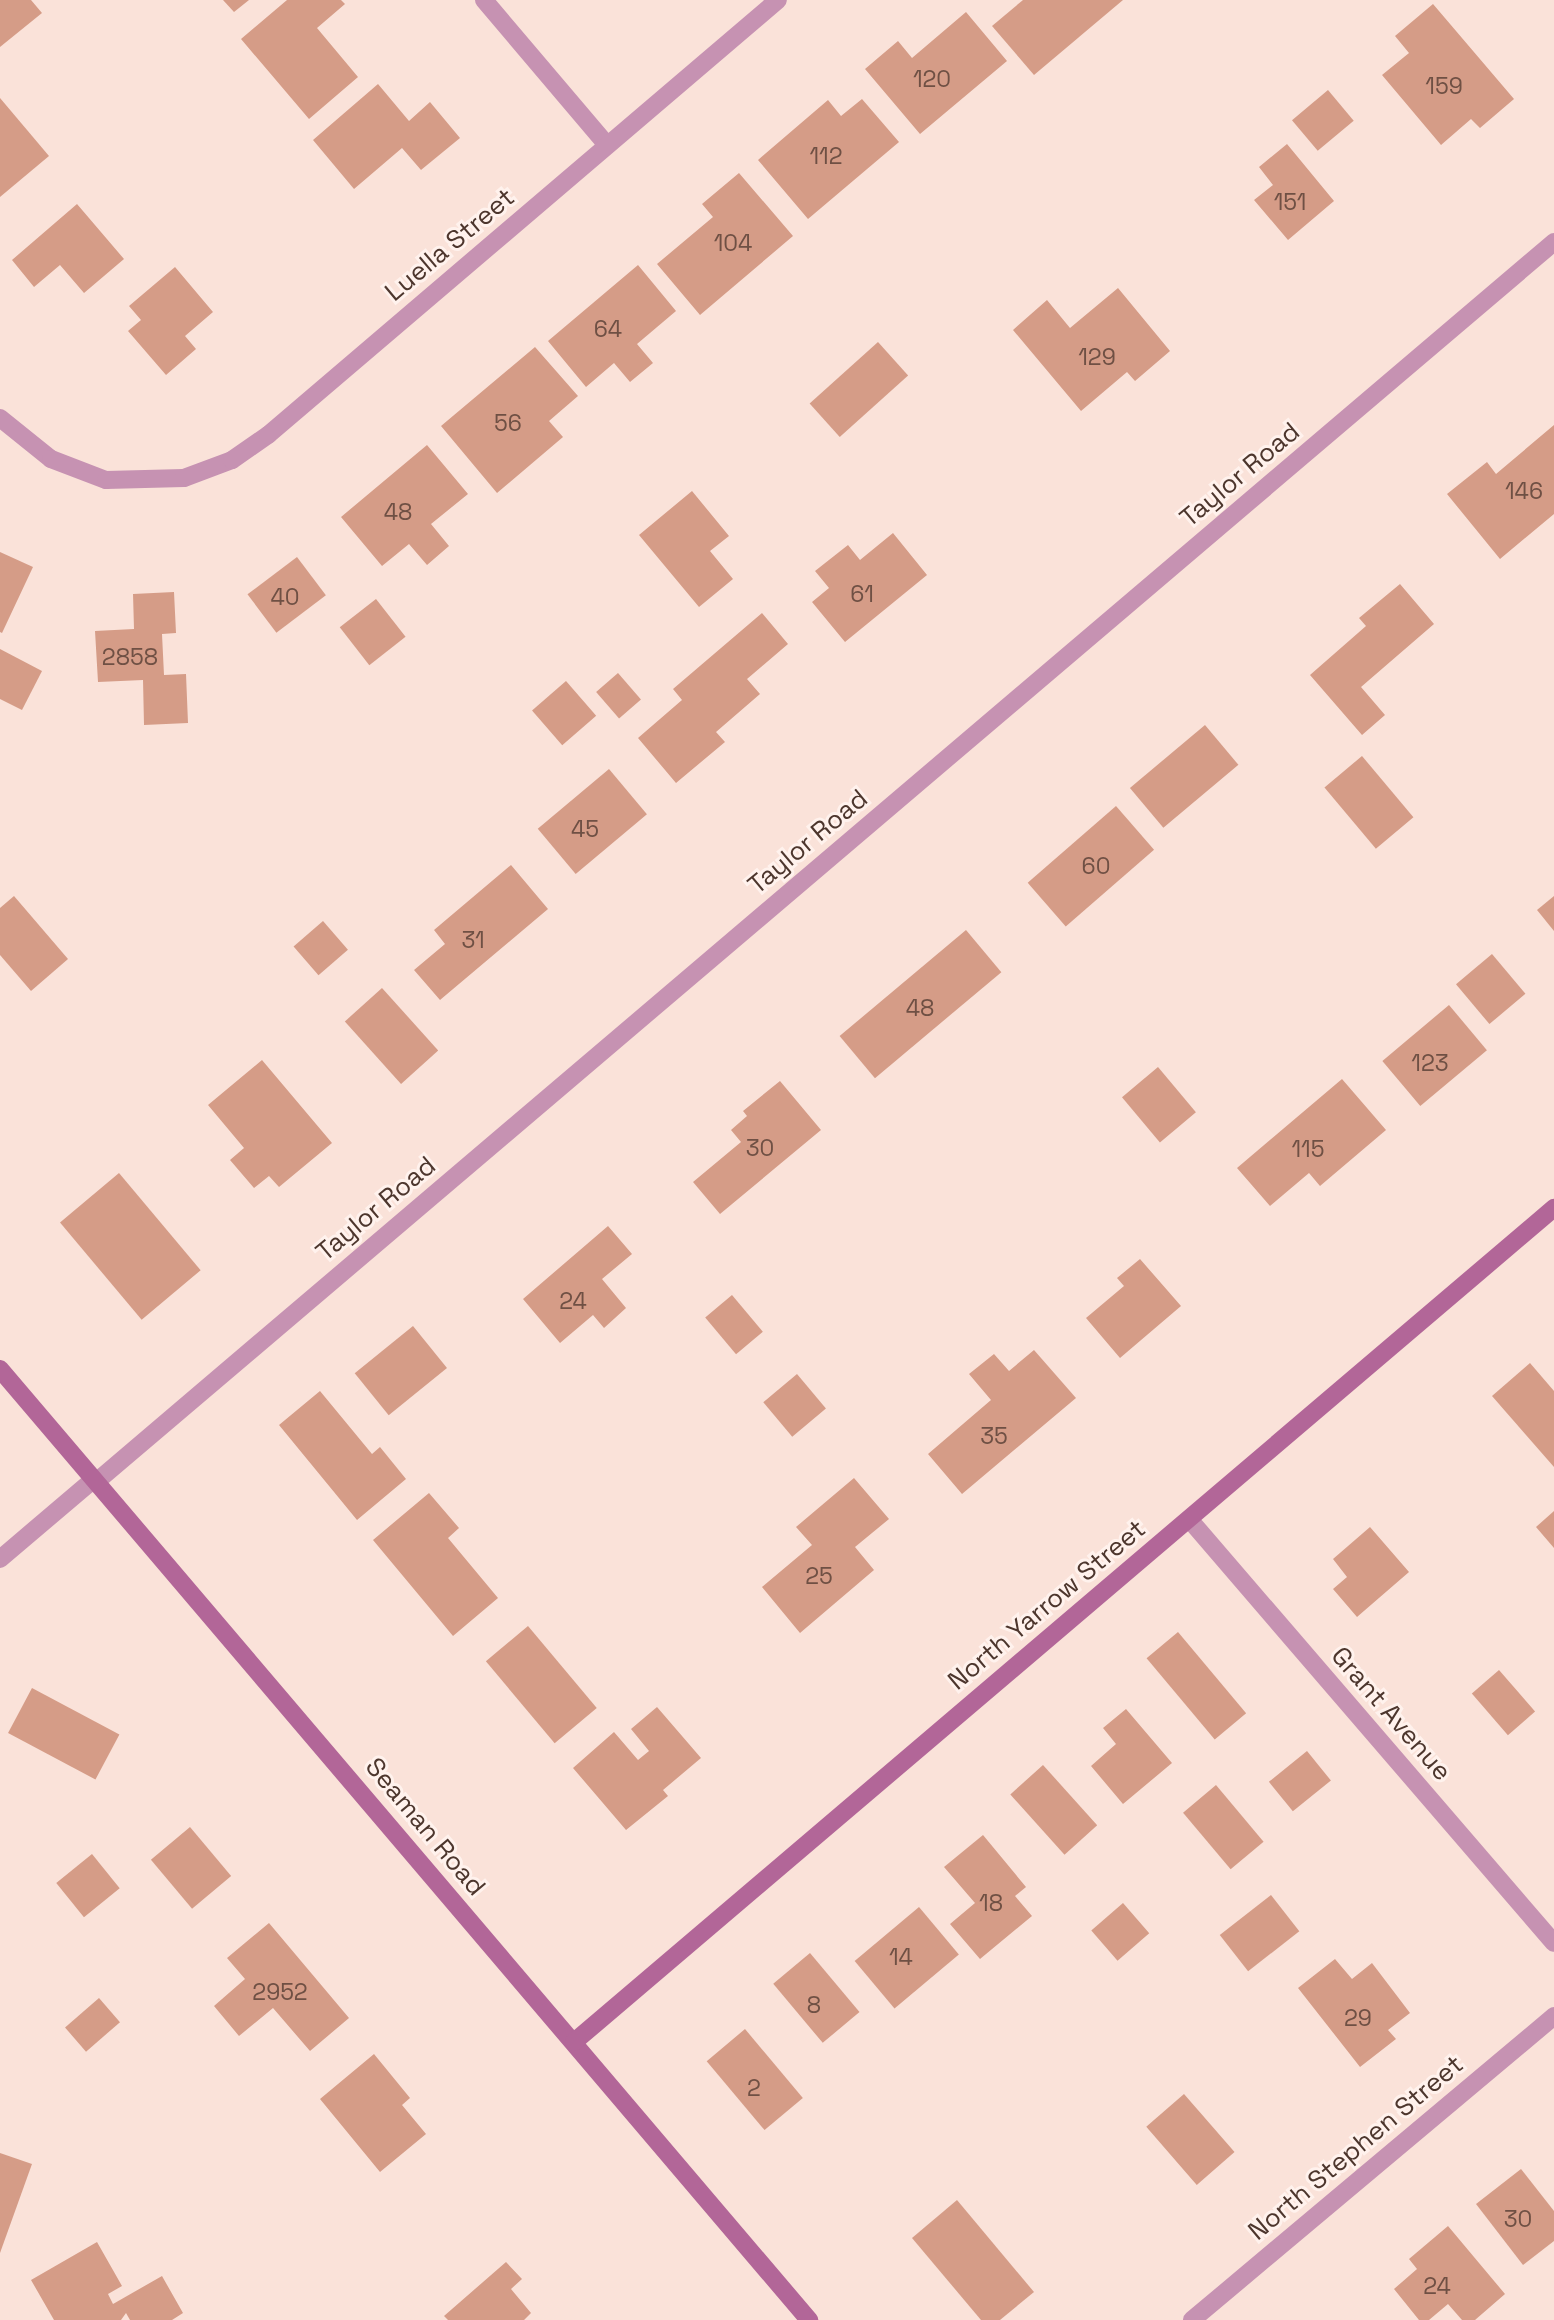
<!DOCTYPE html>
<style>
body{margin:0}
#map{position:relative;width:1554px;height:2320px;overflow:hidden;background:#fae2d9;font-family:"Space Grotesk",sans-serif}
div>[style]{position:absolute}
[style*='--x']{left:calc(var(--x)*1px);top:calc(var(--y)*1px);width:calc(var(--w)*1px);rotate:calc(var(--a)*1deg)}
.building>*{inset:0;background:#d59c87;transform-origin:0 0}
.street>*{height:18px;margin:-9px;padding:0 9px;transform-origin:9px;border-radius:9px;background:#c692b2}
.secondary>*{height:18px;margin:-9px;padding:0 9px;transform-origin:9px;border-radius:9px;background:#b26698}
span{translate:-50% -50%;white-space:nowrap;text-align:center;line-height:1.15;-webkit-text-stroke:6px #fff2ed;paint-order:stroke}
.number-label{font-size:23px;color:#6f5044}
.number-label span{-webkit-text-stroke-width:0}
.street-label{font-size:26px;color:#4d362d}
</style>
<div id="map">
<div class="building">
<i style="clip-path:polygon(0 0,31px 0,42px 13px,0 47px)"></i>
<i style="clip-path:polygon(223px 0,249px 0,234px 12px)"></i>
<i style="clip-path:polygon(287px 0,341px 0,345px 4px,317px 28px,358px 77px,309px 119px,241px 39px)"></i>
<i style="clip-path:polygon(1023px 0,1123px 0,1034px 75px,992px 26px)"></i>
<i style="clip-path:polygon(1433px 4px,1514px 99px,1480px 128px,1471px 119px,1441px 145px,1382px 75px,1409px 53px,1395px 36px)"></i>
<i style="clip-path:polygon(966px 12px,1007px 61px,920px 134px,865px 69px,898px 41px,912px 58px)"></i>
<i style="clip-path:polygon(378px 84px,409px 121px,430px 102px,460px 138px,421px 170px,402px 148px,354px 189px,313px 140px)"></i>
<i style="left:1328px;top:90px;width:40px;height:47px;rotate:50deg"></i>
<i style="clip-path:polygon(0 98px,49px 156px,0 197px)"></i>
<i style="clip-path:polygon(862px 99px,899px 142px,808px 219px,758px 160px,828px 100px,841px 116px)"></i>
<i style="clip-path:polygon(1287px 144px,1334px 201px,1288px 240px,1254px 200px,1273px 185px,1259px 167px)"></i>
<i style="clip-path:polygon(739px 173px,793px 236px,700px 315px,657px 264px,713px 217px,702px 204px)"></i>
<i style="clip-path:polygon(77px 204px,124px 259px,84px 293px,60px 265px,34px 287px,12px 260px)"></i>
<i style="clip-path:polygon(638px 265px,676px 311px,637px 344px,653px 363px,630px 382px,614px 363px,586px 387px,548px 341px)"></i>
<i style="clip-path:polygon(175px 267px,213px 312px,185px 336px,196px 349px,166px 375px,128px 331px,141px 320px,129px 306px)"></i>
<i style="clip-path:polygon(1118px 288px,1170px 351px,1135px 381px,1127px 372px,1081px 411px,1013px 330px,1047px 300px,1070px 328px)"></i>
<i style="left:878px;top:342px;width:45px;height:92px;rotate:48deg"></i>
<i style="clip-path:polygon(535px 347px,578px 396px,549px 421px,563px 437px,497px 493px,441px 426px)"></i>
<i style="clip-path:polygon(1554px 425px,1554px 514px,1500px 559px,1447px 494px,1487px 462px,1496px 474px)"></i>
<i style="clip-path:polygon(427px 445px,468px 494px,431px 524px,449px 546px,427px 565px,409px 544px,382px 566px,341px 517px)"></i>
<i style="clip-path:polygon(692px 491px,729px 536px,710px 551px,733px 579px,699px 607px,639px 535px)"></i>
<i style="clip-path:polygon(893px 533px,927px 575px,845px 642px,812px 602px,829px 588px,815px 571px,848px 545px,860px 560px)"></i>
<i style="clip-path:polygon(0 552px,33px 567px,2px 633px,0 632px)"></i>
<i style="left:297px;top:557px;width:48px;height:62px;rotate:53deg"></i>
<i style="clip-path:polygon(1400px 584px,1434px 624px,1361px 687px,1385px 715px,1362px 735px,1310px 675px,1366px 626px,1359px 618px)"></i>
<i style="clip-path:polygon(174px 592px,176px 633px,162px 634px,164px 675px,186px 674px,188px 723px,144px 725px,143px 680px,98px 682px,95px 631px,134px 629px,133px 594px)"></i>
<i style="left:376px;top:599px;width:48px;height:46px;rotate:52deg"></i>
<i style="clip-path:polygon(762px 613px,788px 644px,747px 679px,760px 694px,716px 732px,725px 742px,676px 783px,638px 738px,682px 700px,673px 689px)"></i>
<i style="clip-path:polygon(0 649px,42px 671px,22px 710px,0 699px)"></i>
<i style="left:618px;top:673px;width:35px;height:29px;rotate:49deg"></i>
<i style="left:566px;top:681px;width:46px;height:45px;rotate:49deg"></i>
<i style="left:1205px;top:725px;width:52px;height:98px;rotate:50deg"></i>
<i style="left:1362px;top:756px;width:80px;height:49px;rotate:50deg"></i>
<i style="left:609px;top:769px;width:59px;height:93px;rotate:50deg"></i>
<i style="left:1116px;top:806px;width:58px;height:117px;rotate:49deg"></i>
<i style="clip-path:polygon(511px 865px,548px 909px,440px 1000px,414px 970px,445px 944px,434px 930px)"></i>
<i style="clip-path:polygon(14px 896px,68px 959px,31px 991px,0 955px,0 908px)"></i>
<i style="clip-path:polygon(1554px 896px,1554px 931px,1537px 910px)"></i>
<i style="left:323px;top:921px;width:38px;height:39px;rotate:49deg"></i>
<i style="left:966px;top:930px;width:55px;height:165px;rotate:50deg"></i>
<i style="left:1492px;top:954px;width:52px;height:47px;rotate:50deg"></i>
<i style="left:382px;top:988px;width:84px;height:50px;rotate:48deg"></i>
<i style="left:1449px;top:1005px;width:59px;height:87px;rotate:50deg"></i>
<i style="clip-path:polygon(262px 1060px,332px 1143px,279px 1187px,269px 1176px,254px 1188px,230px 1160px,244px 1148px,208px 1105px)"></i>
<i style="left:1158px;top:1067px;width:59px;height:47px;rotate:50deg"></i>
<i style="clip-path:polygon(1342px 1079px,1386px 1130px,1320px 1186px,1309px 1173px,1270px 1206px,1237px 1168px)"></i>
<i style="clip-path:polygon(780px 1081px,821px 1130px,720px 1214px,693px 1182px,741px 1142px,731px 1130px,747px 1116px,743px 1111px)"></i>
<i style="left:119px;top:1173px;width:127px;height:77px;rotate:50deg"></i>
<i style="clip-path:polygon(608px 1226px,632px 1254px,602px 1279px,626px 1308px,604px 1328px,593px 1315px,560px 1343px,523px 1299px)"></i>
<i style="clip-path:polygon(1140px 1259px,1181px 1306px,1120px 1358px,1086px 1318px,1124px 1286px,1117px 1278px)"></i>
<i style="left:732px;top:1295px;width:48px;height:35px;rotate:50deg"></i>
<i style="left:413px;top:1326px;width:54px;height:75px;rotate:51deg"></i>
<i style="clip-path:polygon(1034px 1350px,1076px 1398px,962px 1494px,928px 1454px,991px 1400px,969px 1374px,994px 1354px,1009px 1371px)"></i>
<i style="clip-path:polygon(1530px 1363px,1554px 1391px,1554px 1467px,1492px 1396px)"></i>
<i style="left:797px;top:1374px;width:45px;height:44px;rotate:50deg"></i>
<i style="clip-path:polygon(320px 1391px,372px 1454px,380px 1447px,406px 1479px,357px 1520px,279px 1425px)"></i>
<i style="clip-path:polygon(854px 1478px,889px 1519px,855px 1547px,874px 1570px,800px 1633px,762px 1587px,812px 1545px,796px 1527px)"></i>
<i style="clip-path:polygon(429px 1493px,459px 1528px,448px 1538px,498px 1598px,453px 1636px,373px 1540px)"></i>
<i style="clip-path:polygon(1554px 1511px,1554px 1548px,1536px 1527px)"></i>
<i style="clip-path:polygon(1370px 1527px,1409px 1572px,1357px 1617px,1333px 1589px,1347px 1577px,1333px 1559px)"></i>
<i style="left:528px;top:1626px;width:107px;height:55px;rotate:50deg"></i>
<i style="left:1178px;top:1632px;width:106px;height:41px;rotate:50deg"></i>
<i style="left:1499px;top:1670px;width:55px;height:36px;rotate:49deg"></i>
<i style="left:32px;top:1688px;width:99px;height:51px;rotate:28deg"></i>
<i style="clip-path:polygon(657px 1707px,701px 1758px,663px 1790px,668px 1796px,626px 1830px,573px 1768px,614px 1732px,638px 1760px,649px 1751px,631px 1729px)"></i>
<i style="clip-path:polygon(1126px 1709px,1172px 1763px,1123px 1804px,1091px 1766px,1116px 1744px,1103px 1728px)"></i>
<i style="left:1307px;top:1751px;width:38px;height:49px;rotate:51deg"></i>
<i style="left:1043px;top:1765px;width:81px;height:44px;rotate:48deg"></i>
<i style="left:1216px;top:1785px;width:74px;height:43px;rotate:50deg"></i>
<i style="left:190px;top:1827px;width:64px;height:51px;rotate:50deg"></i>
<i style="clip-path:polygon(983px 1835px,1026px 1887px,1015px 1896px,1032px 1916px,980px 1959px,950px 1924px,975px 1903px,944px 1867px)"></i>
<i style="left:92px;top:1854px;width:44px;height:46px;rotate:51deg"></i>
<i style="left:1271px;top:1895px;width:46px;height:65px;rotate:52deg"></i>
<i style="left:1123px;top:1903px;width:40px;height:42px;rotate:49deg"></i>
<i style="left:919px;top:1907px;width:62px;height:84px;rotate:50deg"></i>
<i style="clip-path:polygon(269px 1923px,349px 2018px,310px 2051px,273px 2008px,239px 2036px,214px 2006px,245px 1979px,227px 1958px)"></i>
<i style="left:810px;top:1953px;width:77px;height:48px;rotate:50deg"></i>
<i style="clip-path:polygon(1335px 1959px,1352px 1979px,1372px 1963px,1410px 2013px,1388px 2030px,1396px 2039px,1360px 2067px,1298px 1988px)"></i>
<i style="left:99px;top:1998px;width:32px;height:45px;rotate:49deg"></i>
<i style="left:745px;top:2029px;width:90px;height:50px;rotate:50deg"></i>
<i style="clip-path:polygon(374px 2054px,410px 2098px,402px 2105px,426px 2134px,380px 2172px,320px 2099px)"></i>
<i style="left:1184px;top:2094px;width:77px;height:50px;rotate:49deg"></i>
<i style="clip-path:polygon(0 2153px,32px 2164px,0 2253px)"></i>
<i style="clip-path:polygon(1521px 2169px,1554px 2211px,1554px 2241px,1523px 2265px,1476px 2204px)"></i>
<i style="clip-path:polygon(957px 2200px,1034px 2292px,1000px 2320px,981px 2320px,912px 2238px)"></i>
<i style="clip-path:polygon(1448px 2226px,1505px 2294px,1475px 2320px,1462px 2320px,1448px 2304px,1429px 2320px,1419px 2320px,1394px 2289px,1417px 2269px,1409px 2259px)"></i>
<i style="clip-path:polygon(97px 2242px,122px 2286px,108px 2294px,113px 2304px,162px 2276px,183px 2313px,172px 2320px,130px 2320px,126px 2313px,121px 2320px,54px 2320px,31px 2280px)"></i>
<i style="clip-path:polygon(506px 2262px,522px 2279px,511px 2289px,531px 2313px,524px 2320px,448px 2320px,444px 2316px)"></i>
</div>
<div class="street">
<i style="--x:484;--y:0;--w:190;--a:49.7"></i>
<i style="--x:0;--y:418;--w:65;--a:38.8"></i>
<i style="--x:51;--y:459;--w:59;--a:20.9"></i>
<i style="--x:106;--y:480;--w:78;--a:-1.5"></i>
<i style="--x:184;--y:478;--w:51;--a:-20.6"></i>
<i style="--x:232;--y:460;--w:44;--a:-34.8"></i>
<i style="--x:268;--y:435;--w:670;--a:-40.46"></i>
<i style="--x:96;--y:1482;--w:1914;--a:-40.38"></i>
<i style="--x:1189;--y:1519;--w:559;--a:49.28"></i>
<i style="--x:0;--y:1559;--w:123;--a:-40.4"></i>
<i style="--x:1192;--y:2320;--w:473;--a:-40"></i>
</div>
<div class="secondary">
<i style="--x:0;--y:1369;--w:1249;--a:49.61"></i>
<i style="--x:574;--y:2042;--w:1287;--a:-40.4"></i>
</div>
<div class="number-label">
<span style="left:932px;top:79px">120</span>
<span style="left:1444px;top:86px">159</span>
<span style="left:826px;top:156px">112</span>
<span style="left:1290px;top:202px">151</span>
<span style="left:733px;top:243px">104</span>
<span style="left:608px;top:329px">64</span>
<span style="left:1097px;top:357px">129</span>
<span style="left:508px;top:423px">56</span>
<span style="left:1524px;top:491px">146</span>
<span style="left:398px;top:512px">48</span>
<span style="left:862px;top:594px">61</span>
<span style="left:285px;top:597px">40</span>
<span style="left:130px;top:657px">2858</span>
<span style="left:585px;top:829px">45</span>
<span style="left:1096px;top:866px">60</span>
<span style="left:473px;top:940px">31</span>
<span style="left:920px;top:1008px">48</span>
<span style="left:1430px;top:1063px">123</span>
<span style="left:760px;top:1148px">30</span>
<span style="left:1308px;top:1149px">115</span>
<span style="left:573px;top:1301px">24</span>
<span style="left:994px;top:1436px">35</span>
<span style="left:819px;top:1576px">25</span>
<span style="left:991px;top:1903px">18</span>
<span style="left:901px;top:1957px">14</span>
<span style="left:280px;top:1992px">2952</span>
<span style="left:814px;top:2005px">8</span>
<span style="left:1358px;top:2018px">29</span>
<span style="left:754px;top:2088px">2</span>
<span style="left:1518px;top:2219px">30</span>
<span style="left:1437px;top:2286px">24</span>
</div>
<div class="street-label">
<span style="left:450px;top:245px;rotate:-40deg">Luella Street</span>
<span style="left:1240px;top:475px;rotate:-40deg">Taylor Road</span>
<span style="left:808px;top:842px;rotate:-40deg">Taylor Road</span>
<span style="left:376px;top:1209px;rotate:-40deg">Taylor Road</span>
<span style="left:1047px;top:1605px;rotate:-40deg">North Yarrow Street</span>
<span style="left:1391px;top:1714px;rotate:49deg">Grant Avenue</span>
<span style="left:425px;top:1827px;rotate:50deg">Seaman Road</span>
<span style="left:1356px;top:2148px;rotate:-40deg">North Stephen Street</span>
</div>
</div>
